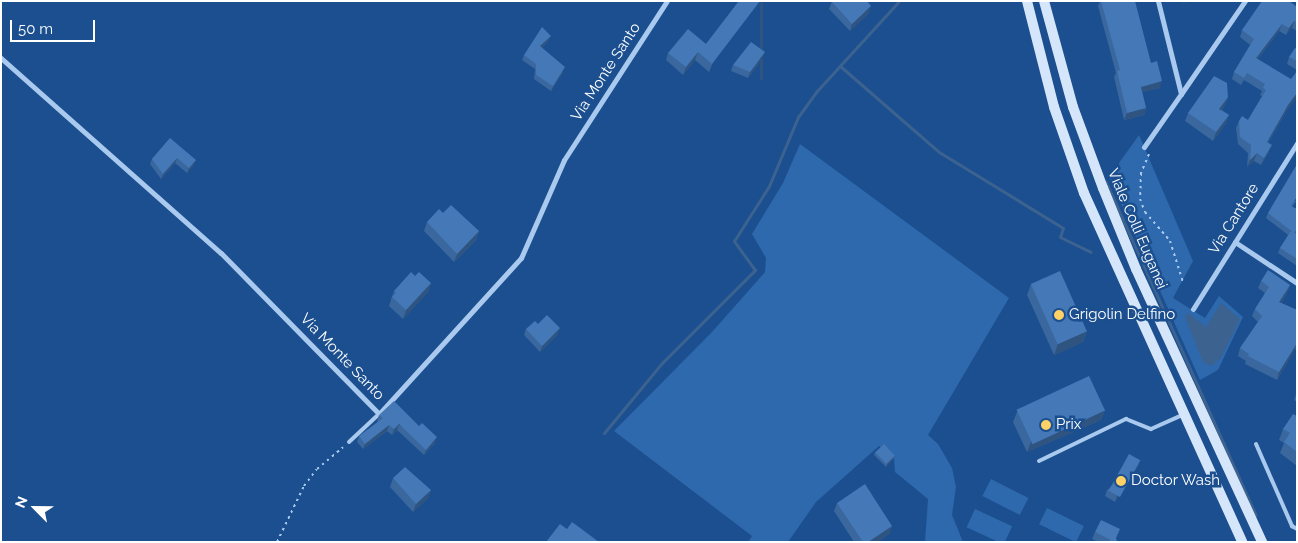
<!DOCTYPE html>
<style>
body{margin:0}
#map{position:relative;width:1298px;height:543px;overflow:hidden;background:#1b4f8f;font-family:Raleway,sans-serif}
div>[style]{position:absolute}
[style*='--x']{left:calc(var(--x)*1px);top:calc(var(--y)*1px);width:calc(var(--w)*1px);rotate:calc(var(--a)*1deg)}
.green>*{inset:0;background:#2e69ad;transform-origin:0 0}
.water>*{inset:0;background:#3c6290}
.stream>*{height:3px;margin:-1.5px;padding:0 1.5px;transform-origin:1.5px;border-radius:1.5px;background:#3c6290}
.path>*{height:2px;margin-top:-1px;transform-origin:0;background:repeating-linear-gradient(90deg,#a9c9ee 0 2.5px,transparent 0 6.5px)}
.lane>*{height:4px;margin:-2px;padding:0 2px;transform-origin:2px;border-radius:2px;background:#a9c9ee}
.street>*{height:5px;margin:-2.5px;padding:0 2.5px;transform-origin:2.5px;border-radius:2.5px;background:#a9c9ee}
.secondary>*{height:10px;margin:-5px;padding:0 5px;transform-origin:5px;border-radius:5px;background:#d6e6fa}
.wall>*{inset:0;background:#3a679d}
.shaded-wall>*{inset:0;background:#305480;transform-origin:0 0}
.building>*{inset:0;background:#4478b7;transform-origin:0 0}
.dots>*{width:14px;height:14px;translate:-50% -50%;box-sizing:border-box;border:2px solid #1b4f8f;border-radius:50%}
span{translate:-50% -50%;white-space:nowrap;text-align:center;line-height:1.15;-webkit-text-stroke:5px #1b4f8f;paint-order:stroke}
.street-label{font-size:15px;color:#fff}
.poi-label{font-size:15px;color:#fff}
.left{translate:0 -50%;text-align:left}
.frame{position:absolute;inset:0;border:2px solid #fff;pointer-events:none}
.north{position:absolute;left:10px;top:483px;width:50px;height:50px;-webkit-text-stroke:4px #1b4f8f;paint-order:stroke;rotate:293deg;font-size:14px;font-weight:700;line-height:20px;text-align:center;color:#fff}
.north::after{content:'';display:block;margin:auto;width:18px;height:22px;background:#fff;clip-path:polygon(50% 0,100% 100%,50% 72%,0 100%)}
.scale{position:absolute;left:10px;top:20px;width:85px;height:22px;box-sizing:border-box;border:2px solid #fff;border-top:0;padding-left:6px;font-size:15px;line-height:18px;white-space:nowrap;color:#fff;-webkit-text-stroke:4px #1b4f8f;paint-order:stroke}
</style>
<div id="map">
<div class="green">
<i style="clip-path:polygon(1139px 135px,1193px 261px,1173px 298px,1205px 318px,1219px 296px,1243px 317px,1218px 370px,1200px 380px,1109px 177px)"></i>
<i style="clip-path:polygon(800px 144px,1009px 298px,928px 435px,938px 444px,952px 468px,956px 487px,952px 515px,963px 542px,925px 542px,928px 499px,895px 472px,894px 458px,879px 446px,816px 502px,788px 542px,748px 542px,752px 536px,614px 431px,712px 332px,765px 272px,766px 258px,752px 234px,783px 183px)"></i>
<i style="left:991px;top:479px;width:42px;height:19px;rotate:27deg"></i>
<i style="left:1047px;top:508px;width:41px;height:18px;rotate:26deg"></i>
<i style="left:975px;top:509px;width:41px;height:20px;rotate:25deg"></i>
</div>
<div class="water">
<i style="clip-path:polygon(1221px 303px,1240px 319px,1221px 358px,1211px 366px,1203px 362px,1185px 317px,1188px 313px,1206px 327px)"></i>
</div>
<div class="stream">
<i style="--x:840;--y:66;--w:131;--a:41"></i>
<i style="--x:939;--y:152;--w:145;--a:31.5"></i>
<i style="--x:1063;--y:228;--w:9;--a:108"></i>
<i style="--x:1060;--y:237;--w:34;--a:26"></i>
<i style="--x:1106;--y:182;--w:365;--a:65.8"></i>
<i style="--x:604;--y:433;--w:91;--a:-50.4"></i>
<i style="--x:662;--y:363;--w:132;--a:-45"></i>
<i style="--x:755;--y:270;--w:36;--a:-126"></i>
<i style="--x:734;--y:241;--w:65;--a:-57.5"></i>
<i style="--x:769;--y:186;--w:75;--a:-67.2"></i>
<i style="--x:798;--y:117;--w:31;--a:-54"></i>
<i style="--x:816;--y:92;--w:123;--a:-47.6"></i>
</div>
<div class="path">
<i style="--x:1149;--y:154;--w:21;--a:113"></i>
<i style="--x:1141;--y:173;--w:26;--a:92"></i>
<i style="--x:1140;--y:199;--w:14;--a:69"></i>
<i style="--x:1145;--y:212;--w:38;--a:49"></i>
<i style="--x:1170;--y:241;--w:43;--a:72.4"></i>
<i style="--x:277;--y:542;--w:62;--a:-64.3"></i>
<i style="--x:304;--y:486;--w:21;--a:-53"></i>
<i style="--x:317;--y:469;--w:34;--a:-40"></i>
</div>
<div class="lane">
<i style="--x:349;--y:442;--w:41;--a:-43"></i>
<i style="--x:1256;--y:444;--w:90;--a:66.3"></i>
<i style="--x:1292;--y:526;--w:6;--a:31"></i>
<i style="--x:1039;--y:461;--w:97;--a:-25.8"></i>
<i style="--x:1126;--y:419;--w:27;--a:22"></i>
<i style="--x:1151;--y:429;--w:34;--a:-24"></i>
</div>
<div class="street">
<i style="--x:1158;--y:1;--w:96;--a:76.1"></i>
<i style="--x:1181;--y:94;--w:113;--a:-55.5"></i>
<i style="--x:1;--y:58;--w:294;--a:41.6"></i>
<i style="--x:221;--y:253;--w:226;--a:45.5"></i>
<i style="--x:379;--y:414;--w:211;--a:-47.7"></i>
<i style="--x:521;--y:258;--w:107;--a:-66.3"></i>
<i style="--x:564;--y:160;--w:189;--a:-57.1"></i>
<i style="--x:1144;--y:147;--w:65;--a:-55.1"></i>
<i style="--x:1235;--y:242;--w:74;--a:33.5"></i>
<i style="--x:1193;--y:309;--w:196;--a:-57.9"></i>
</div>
<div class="secondary">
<i style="--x:1027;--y:1;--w:109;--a:75.7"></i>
<i style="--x:1054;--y:107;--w:91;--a:70.8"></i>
<i style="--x:1084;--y:193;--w:383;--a:65.6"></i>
<i style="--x:1044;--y:1;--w:110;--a:74.7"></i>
<i style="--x:1073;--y:107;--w:86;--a:69.7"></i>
<i style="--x:1103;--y:188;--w:87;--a:67.8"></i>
<i style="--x:1136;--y:269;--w:301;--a:65.2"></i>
</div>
<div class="wall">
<i style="clip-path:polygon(739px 1px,709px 72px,695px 60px,683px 75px,666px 60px,668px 53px,706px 44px)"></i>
<i style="clip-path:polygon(832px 1px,869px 13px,850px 31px,829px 9px)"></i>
<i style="clip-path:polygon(1100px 1px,1101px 1px,1151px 63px,1160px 88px,1142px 92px,1146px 108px,1144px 115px,1124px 120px,1114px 77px,1116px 73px,1098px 6px)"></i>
<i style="clip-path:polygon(1297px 7px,1297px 31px,1292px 28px,1286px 35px,1279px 31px,1258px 59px,1286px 112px,1268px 143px,1269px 152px,1261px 165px,1254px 161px,1247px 167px,1248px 153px,1238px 144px,1236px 128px,1239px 121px,1248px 120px,1262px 96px,1260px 95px,1262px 91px,1244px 80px,1241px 85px,1232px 79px,1234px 72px,1250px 45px,1240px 37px,1242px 30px)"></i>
<i style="clip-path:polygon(549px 40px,542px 48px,563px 72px,551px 91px,534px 79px,535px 69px,522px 60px,524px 55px)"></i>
<i style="clip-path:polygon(1297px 49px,1297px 70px,1287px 64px,1289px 57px)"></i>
<i style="clip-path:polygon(763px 58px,748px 78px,731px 71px,733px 65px)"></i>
<i style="clip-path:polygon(1228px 97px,1225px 105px,1222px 110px,1229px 115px,1226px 123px,1213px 141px,1185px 121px,1188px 113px)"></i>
<i style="clip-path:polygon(170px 138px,194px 165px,187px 173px,175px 163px,161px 179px,150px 164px,152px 159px)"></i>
<i style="clip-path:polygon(1297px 200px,1292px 207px,1297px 209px,1297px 231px,1295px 234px,1297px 234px,1297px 266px,1278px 253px,1280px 248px,1288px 235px,1266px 218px,1268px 213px)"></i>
<i style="clip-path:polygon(443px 213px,479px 231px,476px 240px,454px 262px,424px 231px,427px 222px)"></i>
<i style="clip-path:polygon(415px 276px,431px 283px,428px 292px,403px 319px,389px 306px,391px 300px,391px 299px,394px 291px)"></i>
<i style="clip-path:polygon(1261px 281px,1290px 285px,1287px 293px,1281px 303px,1297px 310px,1297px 350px,1295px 349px,1277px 380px,1245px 364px,1246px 361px,1238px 356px,1240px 348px,1258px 322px,1252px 316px,1255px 309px,1265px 293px,1258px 288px)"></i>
<i style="clip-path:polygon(1031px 284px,1087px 331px,1083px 342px,1054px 355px,1027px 295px)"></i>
<i style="clip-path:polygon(538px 324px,558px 334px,540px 352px,524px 335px,526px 329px)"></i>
<i style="clip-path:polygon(1297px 391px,1297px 402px,1294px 400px)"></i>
<i style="clip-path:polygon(1105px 410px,1101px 420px,1027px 452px,1013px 422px,1017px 412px)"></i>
<i style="clip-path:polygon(379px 415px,435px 443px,424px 455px,397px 430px,392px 435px,387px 431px,363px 449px,357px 442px,359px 436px,378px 422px,377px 421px)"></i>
<i style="clip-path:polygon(1297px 416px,1297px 466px,1280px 453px,1284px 443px,1279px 440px,1283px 429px)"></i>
<i style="clip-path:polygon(875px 452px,895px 456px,894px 458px,886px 467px,874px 455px)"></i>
<i style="clip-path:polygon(1140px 460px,1138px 466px,1115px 502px,1105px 496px,1107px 490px)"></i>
<i style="clip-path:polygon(393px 478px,431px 490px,428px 498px,413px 512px,390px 487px)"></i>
<i style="clip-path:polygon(837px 503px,892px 526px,889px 534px,878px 542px,854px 542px,834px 511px)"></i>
<i style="clip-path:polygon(1095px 532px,1116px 539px,1117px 542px,1098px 542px,1092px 539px)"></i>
</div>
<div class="shaded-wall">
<i style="left:760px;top:1px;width:3px;height:79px"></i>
<i style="clip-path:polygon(1183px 1px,1192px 1px,1182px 4px)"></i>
<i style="clip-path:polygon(871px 6px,869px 13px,850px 31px,852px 24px)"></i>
<i style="clip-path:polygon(1294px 21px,1292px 28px,1286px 35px,1289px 28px)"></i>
<i style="clip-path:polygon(1282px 24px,1279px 31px,1253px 65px,1256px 58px)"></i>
<i style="clip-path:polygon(551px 36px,549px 40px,539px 51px,540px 46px)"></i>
<i style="clip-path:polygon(698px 52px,695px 60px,683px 75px,686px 67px)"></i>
<i style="clip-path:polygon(765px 52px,763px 58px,748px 78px,750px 72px)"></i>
<i style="clip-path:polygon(565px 67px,563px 72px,551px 91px,553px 86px)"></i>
<i style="clip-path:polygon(1162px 81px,1160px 88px,1139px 93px,1141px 87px)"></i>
<i style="clip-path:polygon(1297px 93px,1297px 97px,1286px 112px,1264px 149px,1267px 142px,1288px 105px)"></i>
<i style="clip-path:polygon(1228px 97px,1225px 105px,1216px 118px,1219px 109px)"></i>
<i style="clip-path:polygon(1146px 108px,1144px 115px,1124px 120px,1127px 113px)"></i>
<i style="clip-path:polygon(1229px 115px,1226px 123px,1213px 141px,1216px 132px)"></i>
<i style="clip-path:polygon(1272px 145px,1269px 152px,1261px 165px,1264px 158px)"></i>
<i style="clip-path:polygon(1257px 153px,1254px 161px,1247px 167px,1250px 160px)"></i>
<i style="clip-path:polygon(177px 158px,175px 163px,161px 179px,163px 174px)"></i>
<i style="clip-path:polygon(196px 160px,194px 165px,187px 173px,189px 168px)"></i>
<i style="clip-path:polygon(479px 231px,476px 240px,454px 262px,457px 254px)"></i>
<i style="clip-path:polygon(431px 283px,428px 292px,403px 319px,406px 310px)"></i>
<i style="clip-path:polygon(1290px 285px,1287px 293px,1277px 309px,1279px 302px)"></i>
<i style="clip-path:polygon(560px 328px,558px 334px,540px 352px,542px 346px)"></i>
<i style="clip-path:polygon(1087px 331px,1083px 342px,1054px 355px,1058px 344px)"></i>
<i style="clip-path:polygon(1297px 343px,1295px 349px,1277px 380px,1279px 372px)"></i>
<i style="clip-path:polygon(1105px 410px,1101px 420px,1027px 452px,1031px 442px)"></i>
<i style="clip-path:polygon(399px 424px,397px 430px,392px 435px,394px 429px)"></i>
<i style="clip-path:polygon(389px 425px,387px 431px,363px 449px,365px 444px)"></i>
<i style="clip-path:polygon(437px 437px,435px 443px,424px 455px,426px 450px)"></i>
<i style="clip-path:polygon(895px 456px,894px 458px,886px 467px,887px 464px)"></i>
<i style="clip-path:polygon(1140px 460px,1138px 466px,1115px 502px,1117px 496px)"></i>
<i style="clip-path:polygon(431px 490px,428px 498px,413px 512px,416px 504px)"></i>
<i style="clip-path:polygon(892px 526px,889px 534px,878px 542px,868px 542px)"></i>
</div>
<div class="building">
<i style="clip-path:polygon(739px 1px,760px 1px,712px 64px,698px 52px,686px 67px,668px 53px,688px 29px,706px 44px)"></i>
<i style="clip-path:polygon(867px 1px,871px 6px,852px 24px,832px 2px)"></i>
<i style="clip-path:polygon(1101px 1px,1135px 1px,1151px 63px,1157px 61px,1162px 81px,1141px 87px,1146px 108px,1127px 113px,1117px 71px,1120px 70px)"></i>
<i style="clip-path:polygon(1262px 1px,1289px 1px,1297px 7px,1297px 22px,1294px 21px,1289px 28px,1282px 24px,1256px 58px,1291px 79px,1297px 71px,1297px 93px,1288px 105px,1267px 142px,1272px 145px,1264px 158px,1257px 153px,1250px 160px,1251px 145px,1240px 137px,1239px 121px,1242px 116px,1248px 120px,1266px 90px,1263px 88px,1265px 84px,1247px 73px,1244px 78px,1234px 72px,1254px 39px,1242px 30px)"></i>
<i style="clip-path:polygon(542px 27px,551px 36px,540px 46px,565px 67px,553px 86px,536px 75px,536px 64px,524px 55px)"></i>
<i style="clip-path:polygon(751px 42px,765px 52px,750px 72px,733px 65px)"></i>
<i style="clip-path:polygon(1295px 48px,1297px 49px,1297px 61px,1289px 57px)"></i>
<i style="clip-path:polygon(1214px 76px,1227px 83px,1228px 97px,1219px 109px,1229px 115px,1216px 132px,1188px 113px)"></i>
<i style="clip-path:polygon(170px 138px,196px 160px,189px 168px,177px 158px,163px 174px,152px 159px)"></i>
<i style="clip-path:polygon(1297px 164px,1297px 197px,1291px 206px,1297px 209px,1297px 229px,1294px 233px,1268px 213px)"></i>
<i style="clip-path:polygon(451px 205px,479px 231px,457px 254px,427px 222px,439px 209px,443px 213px)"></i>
<i style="clip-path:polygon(1291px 231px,1297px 234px,1297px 259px,1280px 248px)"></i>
<i style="clip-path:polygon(1268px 270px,1290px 285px,1279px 302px,1297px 310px,1297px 343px,1279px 372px,1248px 356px,1249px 354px,1240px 348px,1262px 316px,1255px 309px,1269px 287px,1261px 281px)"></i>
<i style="left:1060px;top:271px;width:66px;height:32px;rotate:66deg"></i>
<i style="clip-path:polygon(411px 272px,415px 276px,419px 272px,431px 283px,406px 310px,392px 297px,396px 293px,394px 291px)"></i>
<i style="clip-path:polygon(547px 315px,560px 328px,542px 346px,526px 329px,535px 321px,538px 324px)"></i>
<i style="left:1089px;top:376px;width:38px;height:80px;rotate:65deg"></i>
<i style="clip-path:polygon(394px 401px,419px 426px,422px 423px,437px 437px,426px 450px,399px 424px,394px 429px,389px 425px,365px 444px,359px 436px,383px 418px,379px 415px)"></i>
<i style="clip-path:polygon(1293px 414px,1297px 416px,1297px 452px,1284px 442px,1290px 433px,1283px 429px)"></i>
<i style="left:884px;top:444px;width:16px;height:12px;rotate:47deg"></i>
<i style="left:1129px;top:454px;width:13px;height:42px;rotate:29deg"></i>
<i style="clip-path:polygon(405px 467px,431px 490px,416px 504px,393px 478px)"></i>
<i style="clip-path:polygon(865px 484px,892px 526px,868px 542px,863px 542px,837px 503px)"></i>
<i style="clip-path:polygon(1101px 520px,1120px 529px,1116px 538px,1117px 542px,1107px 542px,1111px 540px,1095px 532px)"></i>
<i style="clip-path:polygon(572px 522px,599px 542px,546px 542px,560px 524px,567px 529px)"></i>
</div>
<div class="dots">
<i style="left:1059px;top:315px;background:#ffd166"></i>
<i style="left:1046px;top:425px;background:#ffd166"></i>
<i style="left:1121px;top:481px;background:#ffd166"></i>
</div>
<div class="street-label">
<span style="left:606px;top:72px;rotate:-57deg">Via Monte Santo</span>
<span style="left:1234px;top:219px;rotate:-58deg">Via Cantore</span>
<span style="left:1137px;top:229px;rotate:67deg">Viale Colli Euganei</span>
<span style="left:342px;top:357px;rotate:46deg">Via Monte Santo</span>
</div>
<div class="poi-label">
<span class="left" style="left:1069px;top:315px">Grigolin Delfino</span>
<span class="left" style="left:1056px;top:425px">Prix</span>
<span class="left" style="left:1131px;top:481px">Doctor Wash</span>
</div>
<div class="frame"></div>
<div class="north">N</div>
<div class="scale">50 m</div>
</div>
